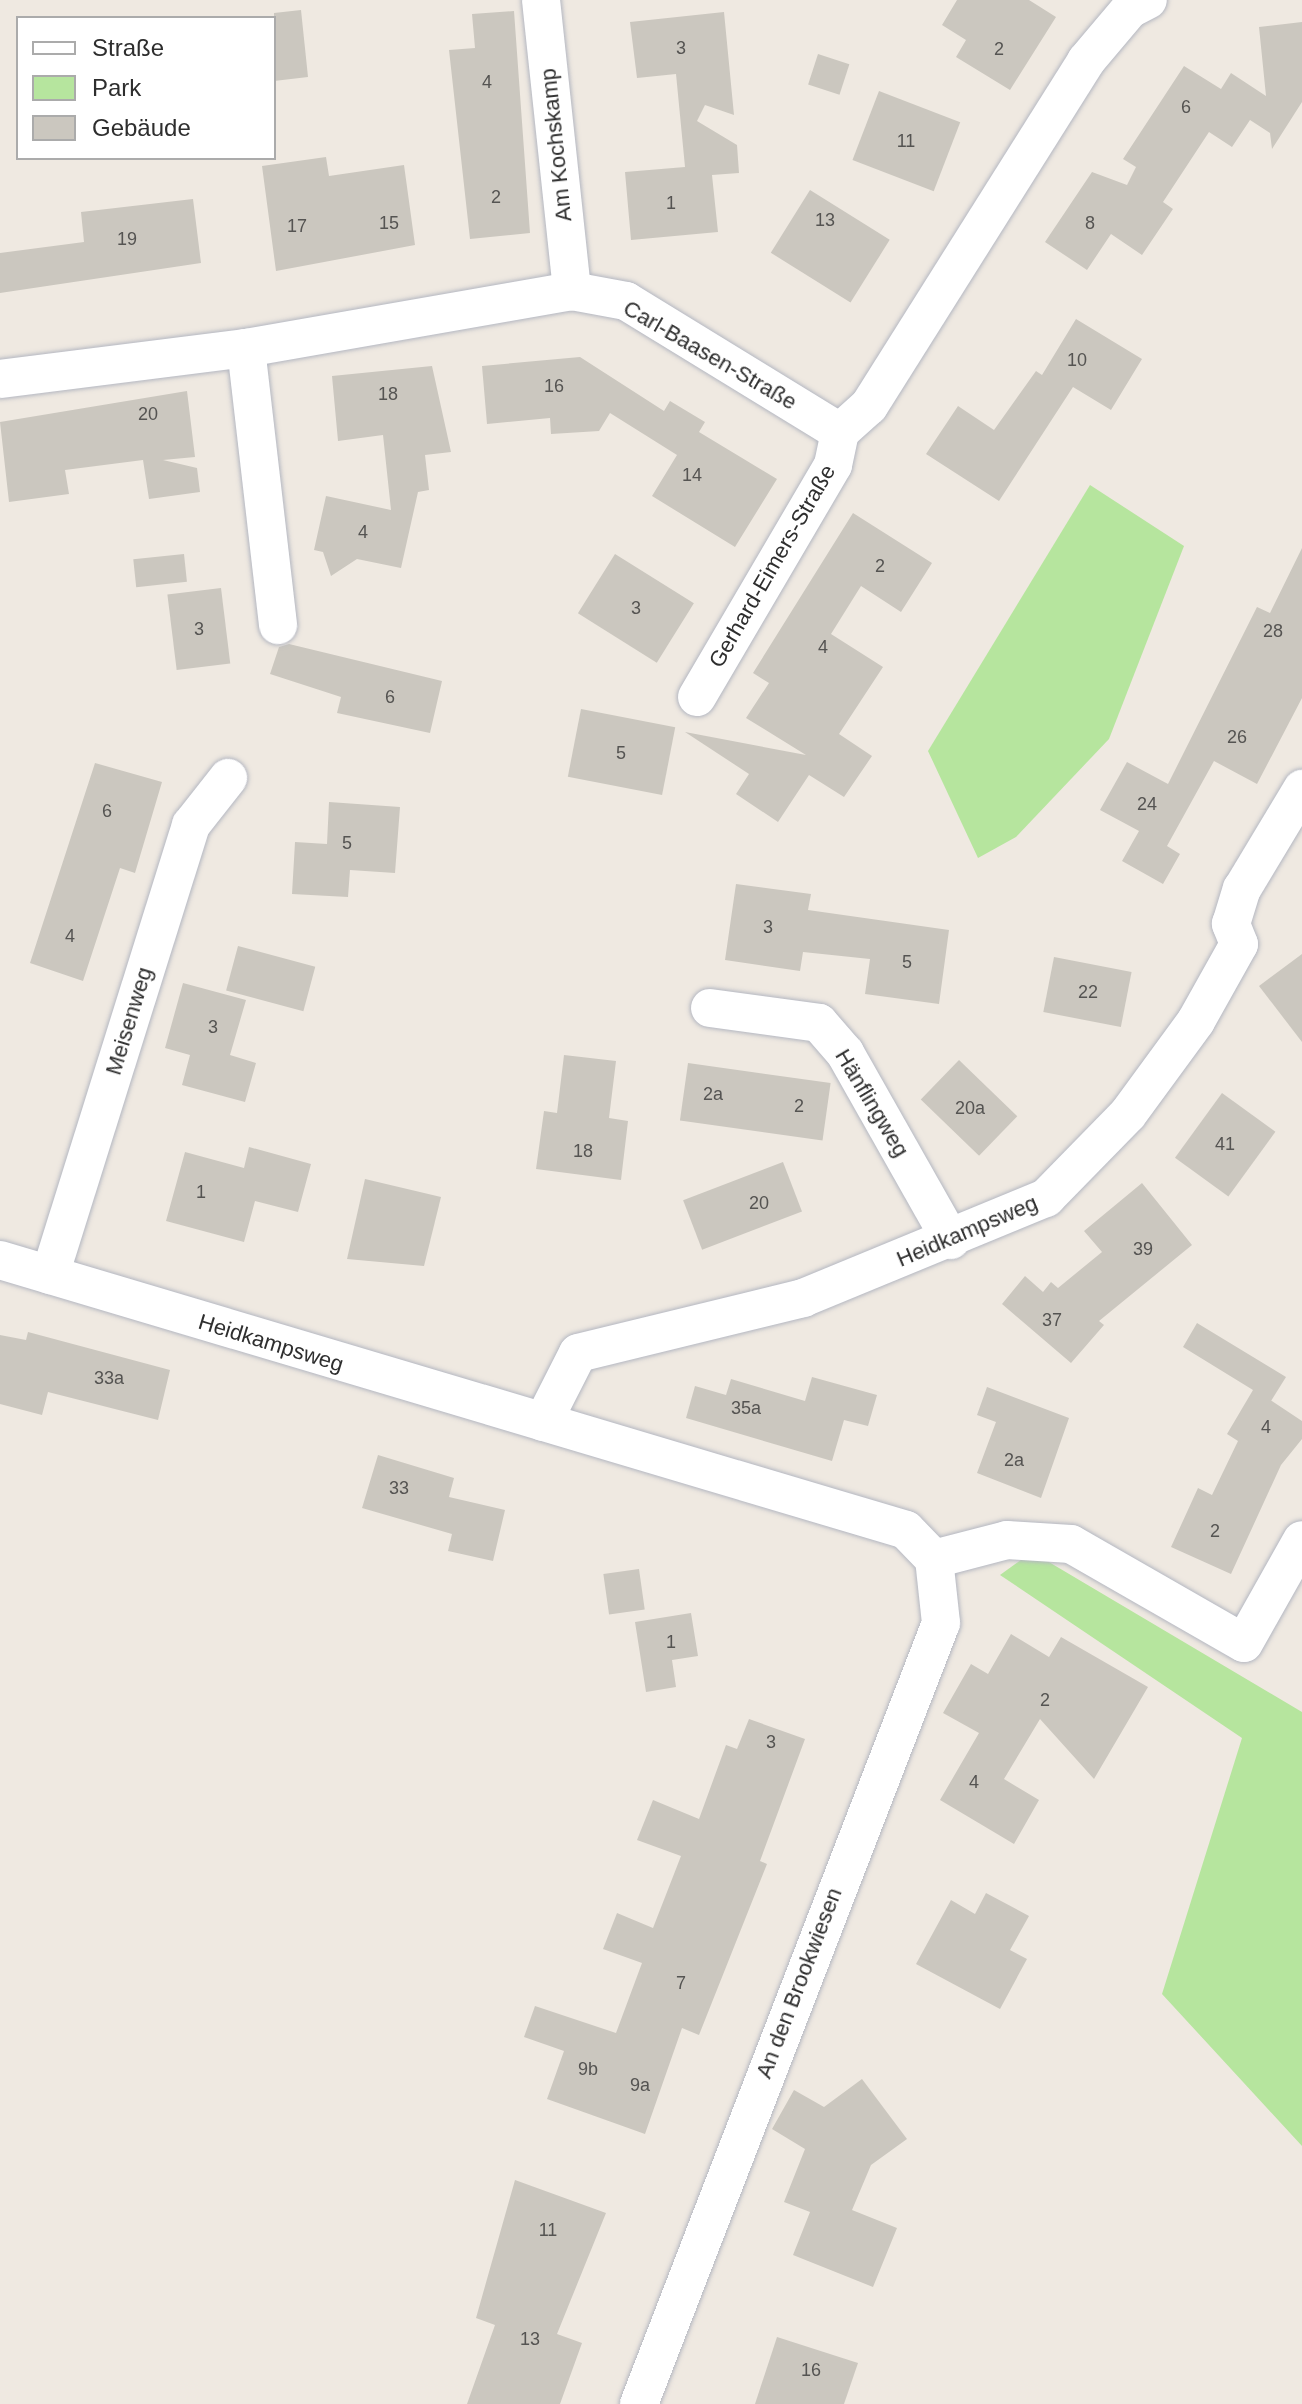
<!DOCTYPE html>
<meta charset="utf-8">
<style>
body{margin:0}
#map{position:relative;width:1302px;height:2404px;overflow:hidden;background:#efe9e1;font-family:Helvetica,sans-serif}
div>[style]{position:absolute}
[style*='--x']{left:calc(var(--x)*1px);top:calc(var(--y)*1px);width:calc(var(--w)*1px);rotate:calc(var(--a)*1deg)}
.green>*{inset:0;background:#b6e59e}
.building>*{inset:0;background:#cbc7bf;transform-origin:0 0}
.roads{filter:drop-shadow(0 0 2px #b4b7c1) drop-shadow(0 0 2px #b4b7c1)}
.minor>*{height:38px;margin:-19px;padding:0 19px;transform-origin:19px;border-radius:19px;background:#fff}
span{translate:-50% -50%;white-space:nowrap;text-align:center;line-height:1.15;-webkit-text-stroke:6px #fff;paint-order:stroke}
.number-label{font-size:18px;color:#555452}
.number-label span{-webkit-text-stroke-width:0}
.street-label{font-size:22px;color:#2e2e2e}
.legend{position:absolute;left:16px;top:16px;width:260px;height:144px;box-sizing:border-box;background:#fff;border:2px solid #ababab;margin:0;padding:10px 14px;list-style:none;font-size:24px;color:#2e2e2e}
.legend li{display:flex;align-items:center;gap:16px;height:40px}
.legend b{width:40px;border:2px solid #ababab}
</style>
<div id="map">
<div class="green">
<i style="clip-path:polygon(1090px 485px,1184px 546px,1109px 739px,1016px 837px,978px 858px,928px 751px)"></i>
<i style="clip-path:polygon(1032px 1552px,1302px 1712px,1302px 2146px,1162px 1994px,1242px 1738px,1000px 1575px)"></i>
</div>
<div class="building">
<i style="clip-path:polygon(957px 0,1029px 0,1056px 17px,1010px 90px,956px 57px,966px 40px,942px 25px)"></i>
<i style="clip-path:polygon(301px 10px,308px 77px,274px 81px,274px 13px)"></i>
<i style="clip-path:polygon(514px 11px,530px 233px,470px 239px,449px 50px,475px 48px,472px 14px)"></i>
<i style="clip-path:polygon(724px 12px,734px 115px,705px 105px,697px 121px,737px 145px,739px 173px,712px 175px,718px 232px,631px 240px,625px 172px,685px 167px,676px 74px,637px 78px,630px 22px)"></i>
<i style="clip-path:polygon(1302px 22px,1302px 102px,1272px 149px,1270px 133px,1250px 120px,1232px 147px,1209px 132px,1163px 202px,1173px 209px,1142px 255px,1111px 234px,1087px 270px,1045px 242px,1092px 172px,1127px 185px,1136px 167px,1123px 159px,1184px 66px,1221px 89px,1231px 73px,1266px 96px,1259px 27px)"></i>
<i style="left:818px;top:54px;width:33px;height:32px;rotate:18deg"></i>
<i style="left:879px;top:91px;width:87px;height:74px;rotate:21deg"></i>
<i style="clip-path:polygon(326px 157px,329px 176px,404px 165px,415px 245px,276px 271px,262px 166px)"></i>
<i style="left:810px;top:190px;width:94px;height:74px;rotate:32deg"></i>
<i style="clip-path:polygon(193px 199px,201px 263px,0 293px,0 253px,84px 242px,81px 212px)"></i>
<i style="clip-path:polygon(1076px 319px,1142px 359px,1111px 410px,1073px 387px,999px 501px,926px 454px,958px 406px,994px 430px,1036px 371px,1042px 375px)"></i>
<i style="clip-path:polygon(580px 357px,664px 411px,670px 401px,705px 422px,699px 432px,777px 479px,735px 547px,652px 496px,677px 455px,610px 413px,599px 431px,551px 434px,550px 418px,487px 424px,482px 366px)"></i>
<i style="clip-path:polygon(432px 366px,451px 452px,425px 455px,429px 490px,418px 492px,401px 568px,357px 559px,331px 576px,323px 552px,314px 550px,326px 496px,391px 510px,383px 435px,338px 441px,332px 376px)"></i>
<i style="clip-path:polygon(187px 391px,195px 457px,163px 460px,197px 468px,200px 492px,149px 499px,143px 460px,65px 470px,69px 494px,9px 502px,0 422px)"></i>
<i style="clip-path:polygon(853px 513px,932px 563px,901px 612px,861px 586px,831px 634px,883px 667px,839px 734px,872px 756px,844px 797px,809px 775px,778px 822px,736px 794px,749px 774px,685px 732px,806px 755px,746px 718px,769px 683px,753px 673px)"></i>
<i style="clip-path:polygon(1302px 548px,1302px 698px,1257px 784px,1214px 761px,1167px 846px,1180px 854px,1163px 884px,1122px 861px,1139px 831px,1100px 810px,1127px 762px,1168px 784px,1257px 607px,1270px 613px)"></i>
<i style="left:184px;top:554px;width:28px;height:51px;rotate:84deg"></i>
<i style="left:615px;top:554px;width:93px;height:70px;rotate:32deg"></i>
<i style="left:221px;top:588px;width:76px;height:54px;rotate:83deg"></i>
<i style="clip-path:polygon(289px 644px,442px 681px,430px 733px,337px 713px,341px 697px,270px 674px,279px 647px)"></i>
<i style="left:581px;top:709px;width:96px;height:69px;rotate:11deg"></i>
<i style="clip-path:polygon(95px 763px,162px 782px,135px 873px,120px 868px,83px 981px,30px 963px)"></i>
<i style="clip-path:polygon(329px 802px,400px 807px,395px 873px,350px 870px,348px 897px,292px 894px,295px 842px,327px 844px)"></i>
<i style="clip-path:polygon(736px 884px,811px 894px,808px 910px,949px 930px,939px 1004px,865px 994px,870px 959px,803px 952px,800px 971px,725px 960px)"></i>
<i style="left:238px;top:946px;width:80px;height:46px;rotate:15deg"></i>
<i style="clip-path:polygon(1302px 954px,1302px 1042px,1259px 986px)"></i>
<i style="left:1054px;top:957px;width:79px;height:56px;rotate:11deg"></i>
<i style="clip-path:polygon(183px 983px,246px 1000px,230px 1055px,256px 1063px,245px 1102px,182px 1085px,190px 1055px,165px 1048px)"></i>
<i style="clip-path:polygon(564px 1055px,616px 1061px,609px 1118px,628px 1121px,621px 1180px,536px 1169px,544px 1111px,557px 1113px)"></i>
<i style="left:959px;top:1060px;width:81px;height:55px;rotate:44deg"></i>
<i style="left:688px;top:1063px;width:144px;height:58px;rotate:8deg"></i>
<i style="left:1222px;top:1093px;width:66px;height:80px;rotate:36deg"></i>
<i style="clip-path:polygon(249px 1147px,311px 1164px,298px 1212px,255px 1201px,244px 1242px,166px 1221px,185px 1152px,244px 1168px)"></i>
<i style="left:783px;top:1162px;width:53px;height:107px;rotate:69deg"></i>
<i style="clip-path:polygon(365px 1179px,441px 1197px,424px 1266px,347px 1259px)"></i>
<i style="clip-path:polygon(1142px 1183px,1192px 1245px,1099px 1321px,1104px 1325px,1071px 1363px,1002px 1304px,1025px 1276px,1043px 1292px,1051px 1282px,1058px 1288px,1102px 1252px,1084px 1231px)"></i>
<i style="clip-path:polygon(1197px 1323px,1286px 1377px,1271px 1401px,1266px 1397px,1302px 1421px,1302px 1439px,1281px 1465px,1231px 1574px,1171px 1547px,1198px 1488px,1212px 1495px,1238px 1441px,1227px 1434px,1253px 1390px,1183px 1347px)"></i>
<i style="clip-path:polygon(28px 1332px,170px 1370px,158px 1420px,48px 1392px,42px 1415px,0 1404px,0 1335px,26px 1340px)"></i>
<i style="clip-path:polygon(812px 1377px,877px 1395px,868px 1426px,844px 1420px,832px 1461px,686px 1418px,695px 1386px,726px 1395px,731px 1379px,805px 1401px)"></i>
<i style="clip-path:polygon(987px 1387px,1069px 1418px,1041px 1498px,977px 1473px,996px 1422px,977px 1415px)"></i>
<i style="clip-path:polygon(378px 1455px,454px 1478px,449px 1497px,505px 1510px,493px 1561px,448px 1551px,452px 1534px,362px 1508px)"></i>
<i style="left:639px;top:1569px;width:41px;height:36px;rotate:82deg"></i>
<i style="clip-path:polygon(691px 1613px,698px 1656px,672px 1660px,676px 1687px,646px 1692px,635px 1622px)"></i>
<i style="clip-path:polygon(1011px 1634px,1049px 1657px,1061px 1637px,1148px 1687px,1094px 1779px,1040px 1719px,1004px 1779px,1039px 1800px,1014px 1844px,940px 1800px,979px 1733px,943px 1713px,971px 1664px,988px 1674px)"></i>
<i style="clip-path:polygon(749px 1719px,805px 1739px,760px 1861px,767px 1864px,699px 2035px,682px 2028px,645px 2134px,547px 2099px,564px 2051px,524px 2037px,535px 2006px,616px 2033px,642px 1963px,603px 1949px,617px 1913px,653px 1928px,681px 1856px,637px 1840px,653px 1800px,699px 1819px,726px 1745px,737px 1749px)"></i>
<i style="clip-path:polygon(986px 1893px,1029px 1916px,1010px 1950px,1027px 1959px,1000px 2009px,916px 1964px,951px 1900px,975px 1914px)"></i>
<i style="clip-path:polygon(862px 2079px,907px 2139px,871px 2165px,852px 2210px,897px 2228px,873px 2287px,793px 2255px,810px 2212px,784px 2202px,805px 2149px,772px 2129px,794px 2090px,824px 2107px)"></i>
<i style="clip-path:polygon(515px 2180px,606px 2213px,557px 2334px,582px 2343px,560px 2404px,467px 2404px,495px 2325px,476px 2318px)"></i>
<i style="clip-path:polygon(777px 2337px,858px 2363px,844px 2404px,755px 2404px)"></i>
</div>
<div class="roads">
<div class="minor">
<i style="--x:541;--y:0;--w:293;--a:83.9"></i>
<i style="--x:246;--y:348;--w:279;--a:83.4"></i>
<i style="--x:0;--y:379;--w:248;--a:-7.2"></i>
<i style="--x:246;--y:348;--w:331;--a:-9.9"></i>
<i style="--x:572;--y:291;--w:55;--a:10.5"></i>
<i style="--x:626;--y:301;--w:251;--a:31.5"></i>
<i style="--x:840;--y:432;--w:39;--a:-42"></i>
<i style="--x:869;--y:406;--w:408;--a:-57.8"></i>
<i style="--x:1086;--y:61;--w:68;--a:-49.8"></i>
<i style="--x:1130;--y:9;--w:20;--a:-27"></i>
<i style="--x:697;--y:697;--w:269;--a:-59.6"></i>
<i style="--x:833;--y:465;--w:34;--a:-78"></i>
<i style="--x:710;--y:1008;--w:110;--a:7.8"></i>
<i style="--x:819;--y:1023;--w:40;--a:49"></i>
<i style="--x:845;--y:1053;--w:215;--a:60.5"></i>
<i style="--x:0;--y:1260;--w:945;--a:16.59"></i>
<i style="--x:906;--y:1530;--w:40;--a:46"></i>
<i style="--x:50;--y:1275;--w:472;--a:-72.6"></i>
<i style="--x:191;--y:825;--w:60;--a:-51.8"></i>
<i style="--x:543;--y:1422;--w:77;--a:-63.1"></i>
<i style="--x:578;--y:1353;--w:232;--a:-13.7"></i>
<i style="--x:803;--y:1298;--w:263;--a:-22.4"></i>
<i style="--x:1046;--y:1198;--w:117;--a:-45.7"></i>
<i style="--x:1128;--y:1114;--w:115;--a:-53.8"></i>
<i style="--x:1196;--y:1021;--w:88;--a:-60.8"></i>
<i style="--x:1239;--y:944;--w:22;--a:-112"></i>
<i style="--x:1231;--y:924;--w:37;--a:-73"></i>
<i style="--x:1242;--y:889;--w:117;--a:-59"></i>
<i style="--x:934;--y:1559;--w:75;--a:-14.6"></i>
<i style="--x:1007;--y:1540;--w:64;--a:3.6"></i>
<i style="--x:1071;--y:1544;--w:199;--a:29.8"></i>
<i style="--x:1244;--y:1643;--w:118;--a:-60.6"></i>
<i style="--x:639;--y:2404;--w:837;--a:-68.86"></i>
<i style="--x:941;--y:1623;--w:64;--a:-96.2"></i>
</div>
</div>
<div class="number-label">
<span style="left:681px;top:48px">3</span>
<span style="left:999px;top:49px">2</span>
<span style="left:487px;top:82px">4</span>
<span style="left:1186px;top:107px">6</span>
<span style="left:906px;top:141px">11</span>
<span style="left:496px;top:197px">2</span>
<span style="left:671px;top:203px">1</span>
<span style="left:825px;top:220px">13</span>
<span style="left:389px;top:223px">15</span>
<span style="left:1090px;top:223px">8</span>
<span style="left:297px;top:226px">17</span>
<span style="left:127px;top:239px">19</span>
<span style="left:1077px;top:360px">10</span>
<span style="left:554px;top:386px">16</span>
<span style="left:388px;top:394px">18</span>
<span style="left:148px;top:414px">20</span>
<span style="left:692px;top:475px">14</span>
<span style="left:363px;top:532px">4</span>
<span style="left:880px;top:566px">2</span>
<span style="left:636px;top:608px">3</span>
<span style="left:199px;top:629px">3</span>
<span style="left:1273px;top:631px">28</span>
<span style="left:823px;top:647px">4</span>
<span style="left:390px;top:697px">6</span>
<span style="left:1237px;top:737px">26</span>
<span style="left:621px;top:753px">5</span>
<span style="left:1147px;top:804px">24</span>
<span style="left:107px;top:811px">6</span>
<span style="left:347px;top:843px">5</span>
<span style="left:768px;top:927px">3</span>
<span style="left:70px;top:936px">4</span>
<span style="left:907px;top:962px">5</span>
<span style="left:1088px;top:992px">22</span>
<span style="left:213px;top:1027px">3</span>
<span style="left:713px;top:1094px">2a</span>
<span style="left:799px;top:1106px">2</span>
<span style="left:970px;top:1108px">20a</span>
<span style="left:1225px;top:1144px">41</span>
<span style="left:583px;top:1151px">18</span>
<span style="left:201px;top:1192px">1</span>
<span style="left:759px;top:1203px">20</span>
<span style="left:1143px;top:1249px">39</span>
<span style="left:1052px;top:1320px">37</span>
<span style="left:109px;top:1378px">33a</span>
<span style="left:746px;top:1408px">35a</span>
<span style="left:1266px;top:1427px">4</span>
<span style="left:1014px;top:1460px">2a</span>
<span style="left:399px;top:1488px">33</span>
<span style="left:1215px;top:1531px">2</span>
<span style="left:671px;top:1642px">1</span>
<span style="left:1045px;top:1700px">2</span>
<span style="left:771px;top:1742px">3</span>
<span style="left:974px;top:1782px">4</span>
<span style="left:681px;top:1983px">7</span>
<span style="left:588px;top:2069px">9b</span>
<span style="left:640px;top:2085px">9a</span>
<span style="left:548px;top:2230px">11</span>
<span style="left:530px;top:2339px">13</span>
<span style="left:811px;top:2370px">16</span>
</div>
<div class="street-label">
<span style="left:556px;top:145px;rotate:-96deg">Am Kochskamp</span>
<span style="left:710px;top:355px;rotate:30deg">Carl-Baasen-Straße</span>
<span style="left:772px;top:566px;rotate:-60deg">Gerhard-Eimers-Straße</span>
<span style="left:129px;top:1021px;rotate:-73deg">Meisenweg</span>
<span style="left:872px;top:1103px;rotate:59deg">Hänflingweg</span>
<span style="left:967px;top:1231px;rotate:-23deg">Heidkampsweg</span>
<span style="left:271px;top:1343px;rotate:17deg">Heidkampsweg</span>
<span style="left:799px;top:1983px;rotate:-69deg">An den Brookwiesen</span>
</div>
<ul class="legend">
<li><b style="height:10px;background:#fff"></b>Straße</li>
<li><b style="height:22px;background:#b6e59e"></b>Park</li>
<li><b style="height:22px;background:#cbc7bf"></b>Gebäude</li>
</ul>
</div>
